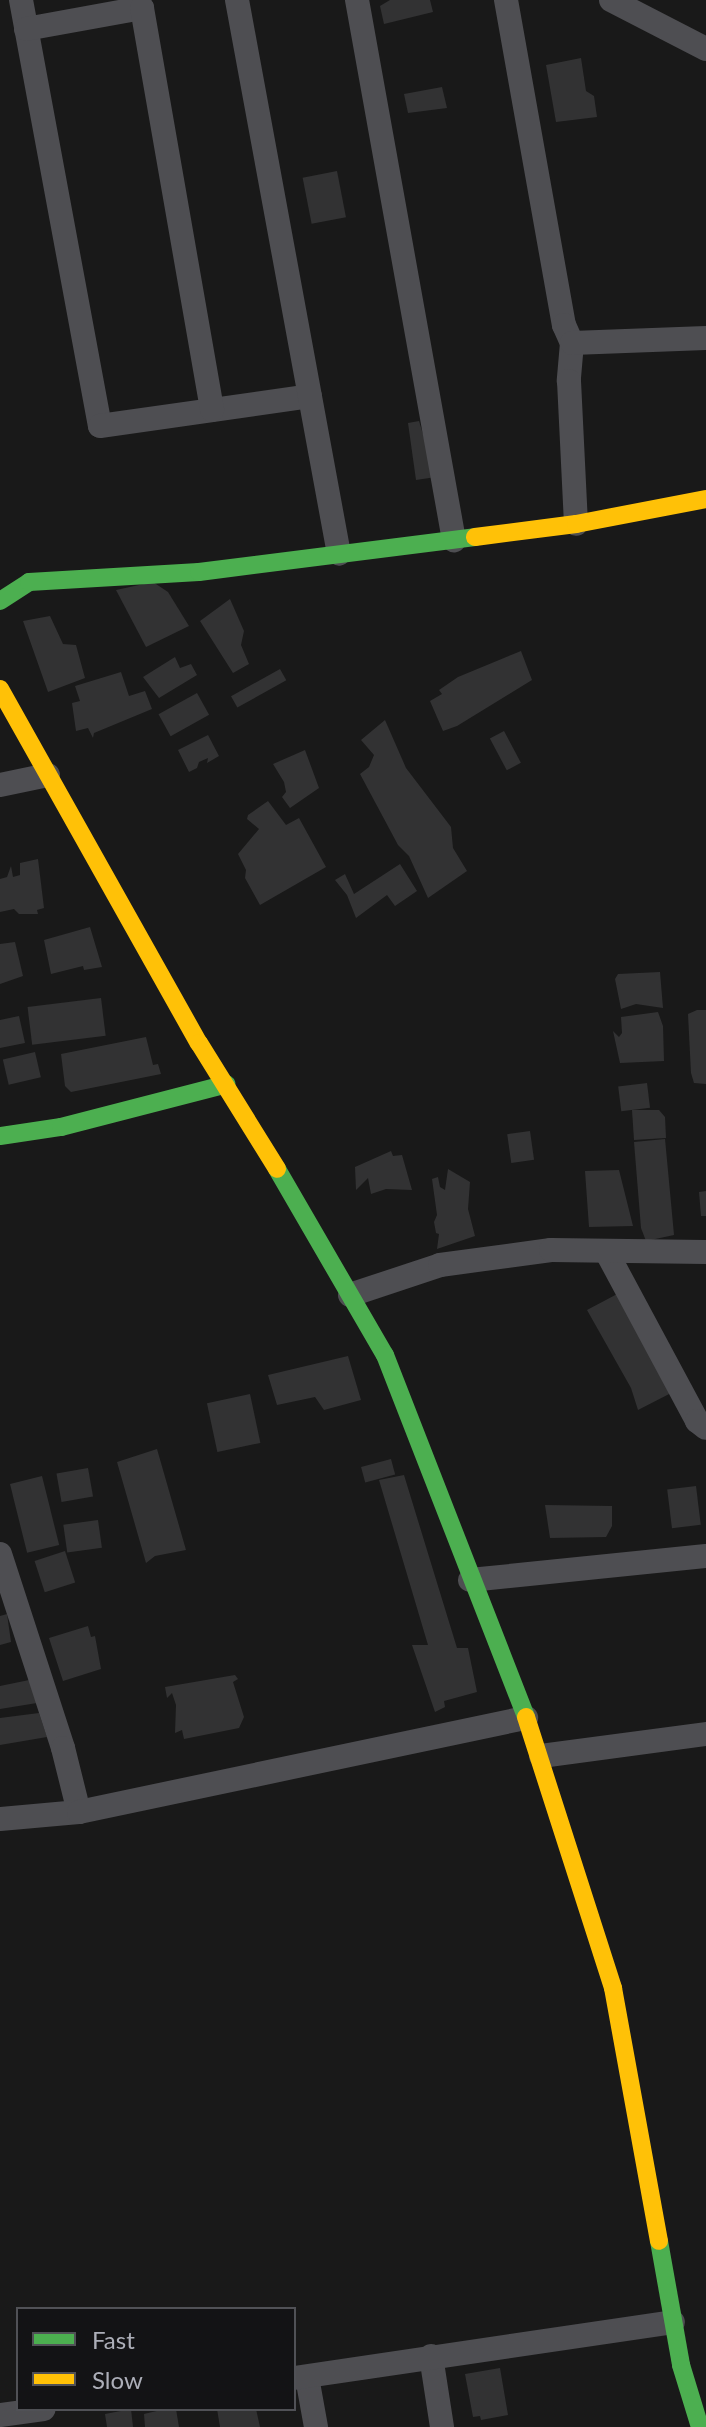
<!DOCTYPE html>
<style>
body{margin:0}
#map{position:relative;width:706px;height:2427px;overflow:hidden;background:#191919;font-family:Lato,sans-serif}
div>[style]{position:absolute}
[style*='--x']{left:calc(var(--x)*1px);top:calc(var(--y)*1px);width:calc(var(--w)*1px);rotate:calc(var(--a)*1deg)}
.building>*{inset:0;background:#323233;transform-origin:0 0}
.street>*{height:24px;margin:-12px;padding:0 12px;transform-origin:12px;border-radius:12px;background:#4e4e52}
.fast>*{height:18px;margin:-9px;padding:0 9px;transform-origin:9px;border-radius:9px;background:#4caf50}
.slow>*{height:18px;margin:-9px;padding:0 9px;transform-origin:9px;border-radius:9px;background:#ffc107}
span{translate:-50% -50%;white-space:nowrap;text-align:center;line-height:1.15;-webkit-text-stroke:6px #131315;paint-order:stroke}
.legend{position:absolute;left:16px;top:2307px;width:280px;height:104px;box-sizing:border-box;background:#131315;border:2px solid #505156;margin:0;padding:10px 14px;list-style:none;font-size:24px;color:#acaeb8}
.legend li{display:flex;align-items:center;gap:16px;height:40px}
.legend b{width:40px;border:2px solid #505156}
</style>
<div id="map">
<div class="building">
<i style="clip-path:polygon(390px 0,430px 0,433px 12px,384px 24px,380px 6px)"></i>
<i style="clip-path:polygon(581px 58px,586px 91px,594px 96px,597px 117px,556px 122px,546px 65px)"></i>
<i style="clip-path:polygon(442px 87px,447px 108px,408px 113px,404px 94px)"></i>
<i style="left:337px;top:171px;width:47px;height:35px;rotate:79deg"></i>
<i style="clip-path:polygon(419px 421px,436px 477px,416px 480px,408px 423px)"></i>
<i style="clip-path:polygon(153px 582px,168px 592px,189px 626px,146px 647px,116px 590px)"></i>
<i style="clip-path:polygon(230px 599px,244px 631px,241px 645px,249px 664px,233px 673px,200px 621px)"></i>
<i style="clip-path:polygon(50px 616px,63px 644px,76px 645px,85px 678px,48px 692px,23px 621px)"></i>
<i style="clip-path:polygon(521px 651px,532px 680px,457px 726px,443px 731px,430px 701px,442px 694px,439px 690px,458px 677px)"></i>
<i style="clip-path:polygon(175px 657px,180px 668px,191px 664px,197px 675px,159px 698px,143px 677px)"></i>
<i style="left:280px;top:669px;width:13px;height:56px;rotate:61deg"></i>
<i style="clip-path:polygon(121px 672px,129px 696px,145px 691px,152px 709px,94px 733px,93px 738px,88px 728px,76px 731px,72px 703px,80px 701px,75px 686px)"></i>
<i style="left:197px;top:693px;width:25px;height:44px;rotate:61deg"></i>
<i style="clip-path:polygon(385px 720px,406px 768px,451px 827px,453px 848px,467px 871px,428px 898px,409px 856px,398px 845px,360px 774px,369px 767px,374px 755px,361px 740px)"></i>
<i style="left:504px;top:731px;width:36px;height:16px;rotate:62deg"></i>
<i style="clip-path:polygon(208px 735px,219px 756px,207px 763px,208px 758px,199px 762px,197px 768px,189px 772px,178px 750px)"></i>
<i style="clip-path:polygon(305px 750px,319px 788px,290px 808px,282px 797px,286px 792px,284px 782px,273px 764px)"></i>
<i style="clip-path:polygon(268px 801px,286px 825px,299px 818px,326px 867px,260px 905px,245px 878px,246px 870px,238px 854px,259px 829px,247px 819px,248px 815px)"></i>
<i style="clip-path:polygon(38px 859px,44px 908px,37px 910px,38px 914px,19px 914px,14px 909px,0 912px,0 879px,7px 877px,11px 866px,13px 877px,20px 875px,20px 863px)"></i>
<i style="clip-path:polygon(400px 864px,417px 891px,395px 906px,387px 895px,356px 918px,347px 895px,335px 880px,345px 874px,354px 894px)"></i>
<i style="clip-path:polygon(90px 927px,102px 967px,84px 970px,83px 966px,51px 974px,44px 940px)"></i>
<i style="clip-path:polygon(15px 942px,23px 976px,0 984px,0 944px)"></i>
<i style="clip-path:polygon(660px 972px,663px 1008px,636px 1004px,621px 1009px,615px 979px,618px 974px)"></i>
<i style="left:101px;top:998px;width:38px;height:74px;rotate:83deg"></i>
<i style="clip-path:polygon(697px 1010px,706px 1010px,706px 1084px,694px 1083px,691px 1073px,688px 1014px)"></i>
<i style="clip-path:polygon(658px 1012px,663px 1026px,664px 1061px,620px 1063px,613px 1031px,619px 1037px,622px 1033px,621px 1017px)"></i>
<i style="clip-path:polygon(19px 1016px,25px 1043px,0 1048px,0 1020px)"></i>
<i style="clip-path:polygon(146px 1037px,153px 1065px,158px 1064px,161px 1074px,71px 1092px,65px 1086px,61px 1054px)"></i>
<i style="left:35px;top:1052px;width:26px;height:33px;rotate:77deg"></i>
<i style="left:647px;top:1083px;width:25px;height:29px;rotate:83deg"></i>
<i style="clip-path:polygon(632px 1110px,659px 1110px,665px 1117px,666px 1138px,634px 1140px)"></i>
<i style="left:530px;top:1131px;width:29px;height:23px;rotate:82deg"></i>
<i style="clip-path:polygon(665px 1139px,674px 1235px,646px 1241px,641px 1228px,634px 1142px)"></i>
<i style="clip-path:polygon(391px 1151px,393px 1156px,402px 1155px,412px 1190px,386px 1189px,371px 1194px,368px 1178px,356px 1190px,355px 1167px)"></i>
<i style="clip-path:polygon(448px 1169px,470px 1182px,468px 1209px,475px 1236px,437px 1249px,439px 1234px,436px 1233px,434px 1222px,437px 1215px,432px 1179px,438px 1177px,440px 1187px,445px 1190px)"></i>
<i style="clip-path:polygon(619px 1170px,633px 1226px,589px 1227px,585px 1171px)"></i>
<i style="clip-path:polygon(706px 1191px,706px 1216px,701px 1216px,699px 1192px)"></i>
<i style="clip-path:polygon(621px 1292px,675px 1391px,638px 1410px,631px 1388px,587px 1310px)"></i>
<i style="clip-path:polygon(348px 1356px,361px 1400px,324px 1410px,315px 1397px,277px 1405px,268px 1375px)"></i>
<i style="left:250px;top:1394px;width:50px;height:44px;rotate:78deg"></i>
<i style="clip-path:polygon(157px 1449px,186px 1550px,155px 1556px,146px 1563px,117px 1462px)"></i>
<i style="left:391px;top:1459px;width:16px;height:31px;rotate:75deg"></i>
<i style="left:88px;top:1468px;width:29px;height:32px;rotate:80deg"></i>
<i style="clip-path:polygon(404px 1475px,457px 1648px,468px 1648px,477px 1692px,444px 1701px,445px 1707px,435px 1712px,412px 1645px,428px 1645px,379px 1480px)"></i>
<i style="left:42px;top:1476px;width:71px;height:33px;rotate:76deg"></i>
<i style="left:696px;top:1486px;width:39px;height:29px;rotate:83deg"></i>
<i style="clip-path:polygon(545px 1505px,612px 1506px,612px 1526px,606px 1537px,550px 1538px)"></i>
<i style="left:98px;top:1520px;width:28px;height:35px;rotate:82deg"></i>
<i style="left:65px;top:1551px;width:33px;height:32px;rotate:72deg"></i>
<i style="clip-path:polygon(7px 1614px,11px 1642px,0 1645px,0 1616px)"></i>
<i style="clip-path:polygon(88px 1626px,91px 1637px,95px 1636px,101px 1669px,63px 1681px,49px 1638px)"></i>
<i style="clip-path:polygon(235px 1675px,238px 1679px,233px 1682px,244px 1717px,239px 1728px,184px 1739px,182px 1730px,175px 1733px,176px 1705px,172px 1693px,167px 1698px,165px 1687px)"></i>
<i style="clip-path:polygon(34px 1679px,37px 1703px,0 1709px,0 1686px)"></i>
<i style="clip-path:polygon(39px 1713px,47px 1737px,0 1745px,0 1718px)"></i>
<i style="clip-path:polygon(500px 2368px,508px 2415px,481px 2420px,480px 2416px,473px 2417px,465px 2374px)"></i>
<i style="clip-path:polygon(131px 2409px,133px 2427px,107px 2427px,105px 2414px)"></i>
<i style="clip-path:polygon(165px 2409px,176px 2409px,179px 2427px,145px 2427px,144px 2414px)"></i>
<i style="clip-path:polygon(217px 2409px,256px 2409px,260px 2427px,220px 2427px)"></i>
</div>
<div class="street">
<i style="--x:21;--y:0;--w:433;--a:79.5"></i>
<i style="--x:100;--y:426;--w:212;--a:-8.1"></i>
<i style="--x:237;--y:0;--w:563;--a:79.57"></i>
<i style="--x:357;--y:0;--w:549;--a:79.82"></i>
<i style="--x:506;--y:0;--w:330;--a:79.9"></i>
<i style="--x:564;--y:325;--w:20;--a:66"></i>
<i style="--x:572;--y:343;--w:38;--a:95"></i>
<i style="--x:569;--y:381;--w:143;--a:87.2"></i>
<i style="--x:611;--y:0;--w:107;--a:27.3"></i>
<i style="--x:26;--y:29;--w:118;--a:-10.3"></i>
<i style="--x:142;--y:8;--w:408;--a:80.1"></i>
<i style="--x:572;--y:343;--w:134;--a:-2.1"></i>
<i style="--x:0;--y:785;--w:49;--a:-11.8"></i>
<i style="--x:606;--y:1251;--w:193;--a:61.8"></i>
<i style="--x:697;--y:1421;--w:11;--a:38"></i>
<i style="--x:350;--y:1295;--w:95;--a:-18.4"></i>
<i style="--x:440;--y:1265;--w:112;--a:-7.7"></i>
<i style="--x:551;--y:1250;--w:155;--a:0.7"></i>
<i style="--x:0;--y:1554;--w:204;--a:72"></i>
<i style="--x:63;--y:1748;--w:66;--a:76"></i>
<i style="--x:470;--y:1580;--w:237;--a:-5.8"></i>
<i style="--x:541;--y:1756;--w:166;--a:-7.6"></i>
<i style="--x:0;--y:1819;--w:79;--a:-5.1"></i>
<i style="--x:79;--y:1812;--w:457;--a:-11.9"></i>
<i style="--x:431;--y:2356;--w:72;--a:81.2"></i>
<i style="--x:307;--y:2377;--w:51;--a:79.8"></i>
<i style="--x:294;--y:2378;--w:383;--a:-8.4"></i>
<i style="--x:0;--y:2415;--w:44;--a:-7.8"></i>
</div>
<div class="fast">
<i style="--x:0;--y:601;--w:35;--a:-33"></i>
<i style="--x:29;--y:582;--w:170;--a:-3.4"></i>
<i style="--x:199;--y:572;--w:278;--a:-7.2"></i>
<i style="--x:0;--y:1136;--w:62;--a:-8.4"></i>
<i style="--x:61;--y:1127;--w:171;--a:-14.5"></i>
<i style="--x:277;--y:1169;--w:215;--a:59.9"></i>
<i style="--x:385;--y:1355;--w:388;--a:68.7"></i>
<i style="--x:659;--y:2241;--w:126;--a:79.9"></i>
<i style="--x:681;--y:2365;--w:65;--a:73"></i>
</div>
<div class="slow">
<i style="--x:475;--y:537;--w:102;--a:-7.3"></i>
<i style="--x:576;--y:524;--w:132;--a:-10.9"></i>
<i style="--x:0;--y:689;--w:406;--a:60.7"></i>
<i style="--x:199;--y:1043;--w:148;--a:58.2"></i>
<i style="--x:526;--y:1717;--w:285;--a:72.2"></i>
<i style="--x:613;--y:1988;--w:257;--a:79.7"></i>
</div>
<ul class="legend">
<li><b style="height:10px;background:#4caf50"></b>Fast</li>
<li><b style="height:10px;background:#ffc107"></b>Slow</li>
</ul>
</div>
